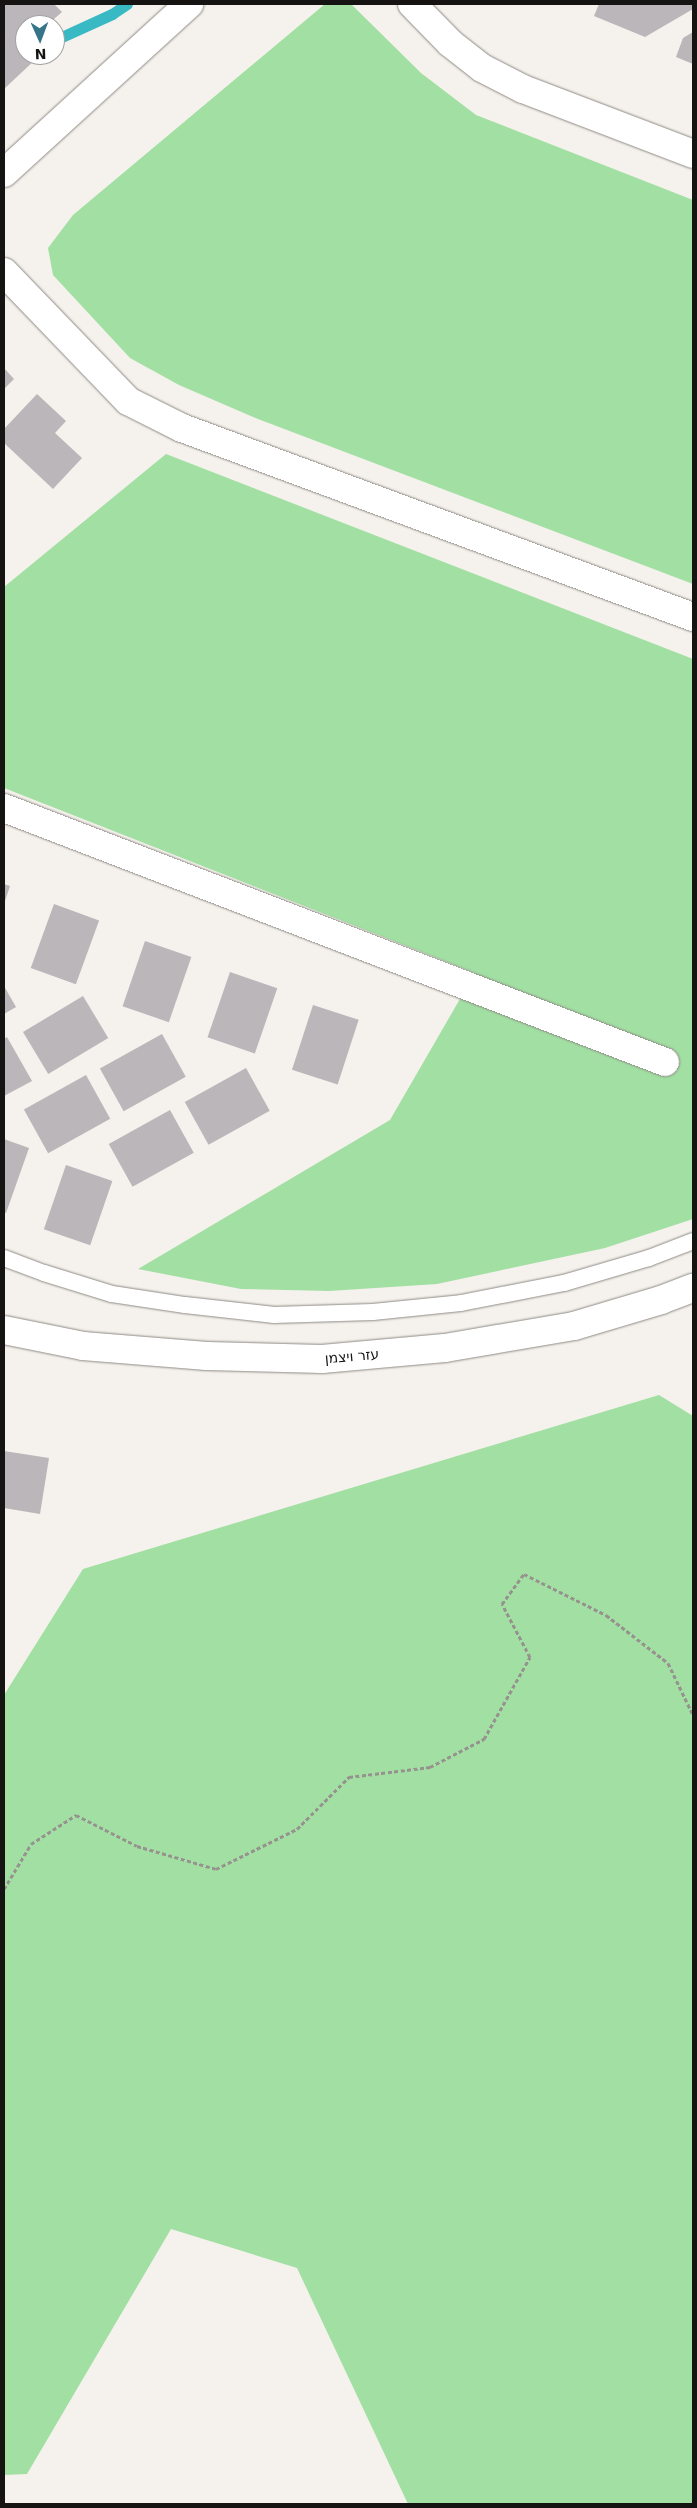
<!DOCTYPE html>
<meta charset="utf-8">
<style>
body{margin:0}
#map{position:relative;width:697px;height:2508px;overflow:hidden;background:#f5f1ec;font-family:"DejaVu Sans","Noto Sans Hebrew",sans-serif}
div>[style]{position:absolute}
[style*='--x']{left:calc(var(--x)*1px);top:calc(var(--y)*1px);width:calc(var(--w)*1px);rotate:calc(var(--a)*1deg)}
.green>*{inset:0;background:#a2dfa3}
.stream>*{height:11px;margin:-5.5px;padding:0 5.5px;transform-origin:5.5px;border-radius:5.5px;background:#38b9c3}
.building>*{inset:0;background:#bab6ba;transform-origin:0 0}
.path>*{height:3px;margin-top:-1.5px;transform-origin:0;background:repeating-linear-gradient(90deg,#96938f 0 4px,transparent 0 6.5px)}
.roads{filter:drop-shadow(0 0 1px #8e8a85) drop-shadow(0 0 1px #8e8a85)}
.lane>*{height:16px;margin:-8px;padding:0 8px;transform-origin:8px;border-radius:8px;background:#fff}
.street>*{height:28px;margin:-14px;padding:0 14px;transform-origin:14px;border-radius:14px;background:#fff}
span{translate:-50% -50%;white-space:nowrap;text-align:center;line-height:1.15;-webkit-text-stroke:5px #fff;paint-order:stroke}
.street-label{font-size:14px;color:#161413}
.frame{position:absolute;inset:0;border:5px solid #161413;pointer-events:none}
.north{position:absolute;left:15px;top:15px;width:50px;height:50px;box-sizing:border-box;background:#fff;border:1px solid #a2a1a1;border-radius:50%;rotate:178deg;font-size:14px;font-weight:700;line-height:20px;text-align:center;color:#161413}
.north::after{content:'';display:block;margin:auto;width:18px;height:22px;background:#36748a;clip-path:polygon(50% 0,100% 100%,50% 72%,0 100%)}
</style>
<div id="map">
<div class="green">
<i style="clip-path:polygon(325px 4px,351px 4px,421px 73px,476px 115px,693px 200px,693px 584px,258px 419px,179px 385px,130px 358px,53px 275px,48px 248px,73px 215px)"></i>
<i style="clip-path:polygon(166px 454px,693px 659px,693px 1219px,605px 1248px,437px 1284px,329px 1291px,241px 1289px,138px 1269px,390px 1120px,475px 973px,4px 788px,4px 587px)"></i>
<i style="clip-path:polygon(659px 1395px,693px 1416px,693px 2504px,408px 2504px,297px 2268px,171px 2229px,27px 2474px,4px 2475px,4px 1695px,83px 1569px)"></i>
</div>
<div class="stream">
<i style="--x:55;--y:40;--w:63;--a:-24.5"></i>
<i style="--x:112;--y:14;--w:18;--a:-34"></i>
</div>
<div class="building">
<i style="clip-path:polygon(4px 4px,54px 4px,62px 12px,47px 25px,25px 25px,25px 55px,35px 55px,37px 58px,4px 89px)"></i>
<i style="clip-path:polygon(599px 4px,693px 4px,693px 9px,645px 37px,594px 16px)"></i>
<i style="clip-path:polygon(693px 32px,693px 64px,676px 57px,683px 38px)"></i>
<i style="clip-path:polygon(4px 368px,14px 379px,4px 389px)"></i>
<i style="clip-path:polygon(37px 394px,66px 421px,55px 433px,82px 458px,53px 489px,4px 443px,4px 429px)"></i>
<i style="clip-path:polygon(4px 884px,10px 886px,4px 904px)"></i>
<i style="left:54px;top:904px;width:48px;height:68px;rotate:20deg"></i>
<i style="left:145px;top:941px;width:49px;height:69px;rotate:19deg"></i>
<i style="left:230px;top:972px;width:50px;height:69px;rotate:19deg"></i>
<i style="clip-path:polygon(4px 986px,16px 1007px,4px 1014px)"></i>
<i style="left:83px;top:996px;width:49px;height:70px;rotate:59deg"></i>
<i style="left:313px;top:1005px;width:48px;height:68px;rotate:18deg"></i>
<i style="left:162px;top:1034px;width:49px;height:71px;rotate:61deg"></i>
<i style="clip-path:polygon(7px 1037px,32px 1081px,4px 1096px,4px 1039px)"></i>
<i style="left:246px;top:1068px;width:49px;height:70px;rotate:61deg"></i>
<i style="left:86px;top:1075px;width:50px;height:71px;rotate:61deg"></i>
<i style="left:170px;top:1110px;width:49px;height:70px;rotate:61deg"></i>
<i style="clip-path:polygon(4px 1139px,29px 1148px,6px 1213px,4px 1212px)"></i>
<i style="left:66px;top:1165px;width:49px;height:68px;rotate:19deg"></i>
<i style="clip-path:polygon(4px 1451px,49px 1458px,40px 1514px,4px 1508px)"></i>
</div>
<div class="path">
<i style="--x:4;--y:1889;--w:52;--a:-59"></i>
<i style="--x:31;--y:1844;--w:54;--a:-32.8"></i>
<i style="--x:76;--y:1815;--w:68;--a:26.9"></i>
<i style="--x:137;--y:1846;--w:82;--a:16.2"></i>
<i style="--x:216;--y:1869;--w:90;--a:-26.3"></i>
<i style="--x:297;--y:1829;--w:74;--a:-45"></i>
<i style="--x:349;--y:1777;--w:82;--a:-7"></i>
<i style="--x:430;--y:1767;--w:61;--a:-27.4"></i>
<i style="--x:484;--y:1739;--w:94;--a:-60.7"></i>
<i style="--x:530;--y:1657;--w:60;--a:-117.8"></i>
<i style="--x:502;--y:1604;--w:37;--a:-54"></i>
<i style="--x:524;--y:1574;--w:92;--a:26.6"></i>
<i style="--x:606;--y:1615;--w:78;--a:37.7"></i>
<i style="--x:668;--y:1663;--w:58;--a:64.3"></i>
</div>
<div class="roads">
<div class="lane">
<i style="--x:4;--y:1258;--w:43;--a:20.6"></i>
<i style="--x:44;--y:1273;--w:71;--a:17.2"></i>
<i style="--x:112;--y:1294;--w:74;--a:8.6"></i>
<i style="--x:185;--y:1305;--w:90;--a:6.4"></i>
<i style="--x:274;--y:1315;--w:99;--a:-1.7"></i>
<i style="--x:373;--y:1312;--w:88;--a:-5.8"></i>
<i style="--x:461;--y:1303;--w:105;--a:-11"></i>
<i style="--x:564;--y:1283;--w:89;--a:-16.4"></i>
<i style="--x:649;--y:1258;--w:47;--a:-21.1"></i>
</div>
<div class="street">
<i style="--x:412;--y:4;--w:54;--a:45.7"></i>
<i style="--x:450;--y:43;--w:41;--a:38"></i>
<i style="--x:482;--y:68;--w:46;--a:27.1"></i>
<i style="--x:523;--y:89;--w:182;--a:20.9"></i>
<i style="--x:4;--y:173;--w:251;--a:-42.4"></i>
<i style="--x:4;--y:272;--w:179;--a:46.1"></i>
<i style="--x:128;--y:401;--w:60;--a:26.6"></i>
<i style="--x:182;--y:428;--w:545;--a:20.3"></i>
<i style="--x:4;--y:808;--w:708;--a:21.02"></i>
<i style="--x:4;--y:1330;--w:81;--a:11.4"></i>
<i style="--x:83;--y:1346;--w:124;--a:4.6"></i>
<i style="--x:207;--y:1356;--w:115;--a:1.5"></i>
<i style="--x:322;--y:1359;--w:123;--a:-5.1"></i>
<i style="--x:445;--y:1348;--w:131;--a:-9.7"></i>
<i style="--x:574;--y:1326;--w:91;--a:-16.6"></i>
<i style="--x:661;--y:1300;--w:34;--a:-21"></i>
</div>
</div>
<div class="street-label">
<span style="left:352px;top:1356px;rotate:-5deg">עזר ויצמן</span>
</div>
<div class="frame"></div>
<div class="north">N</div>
</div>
